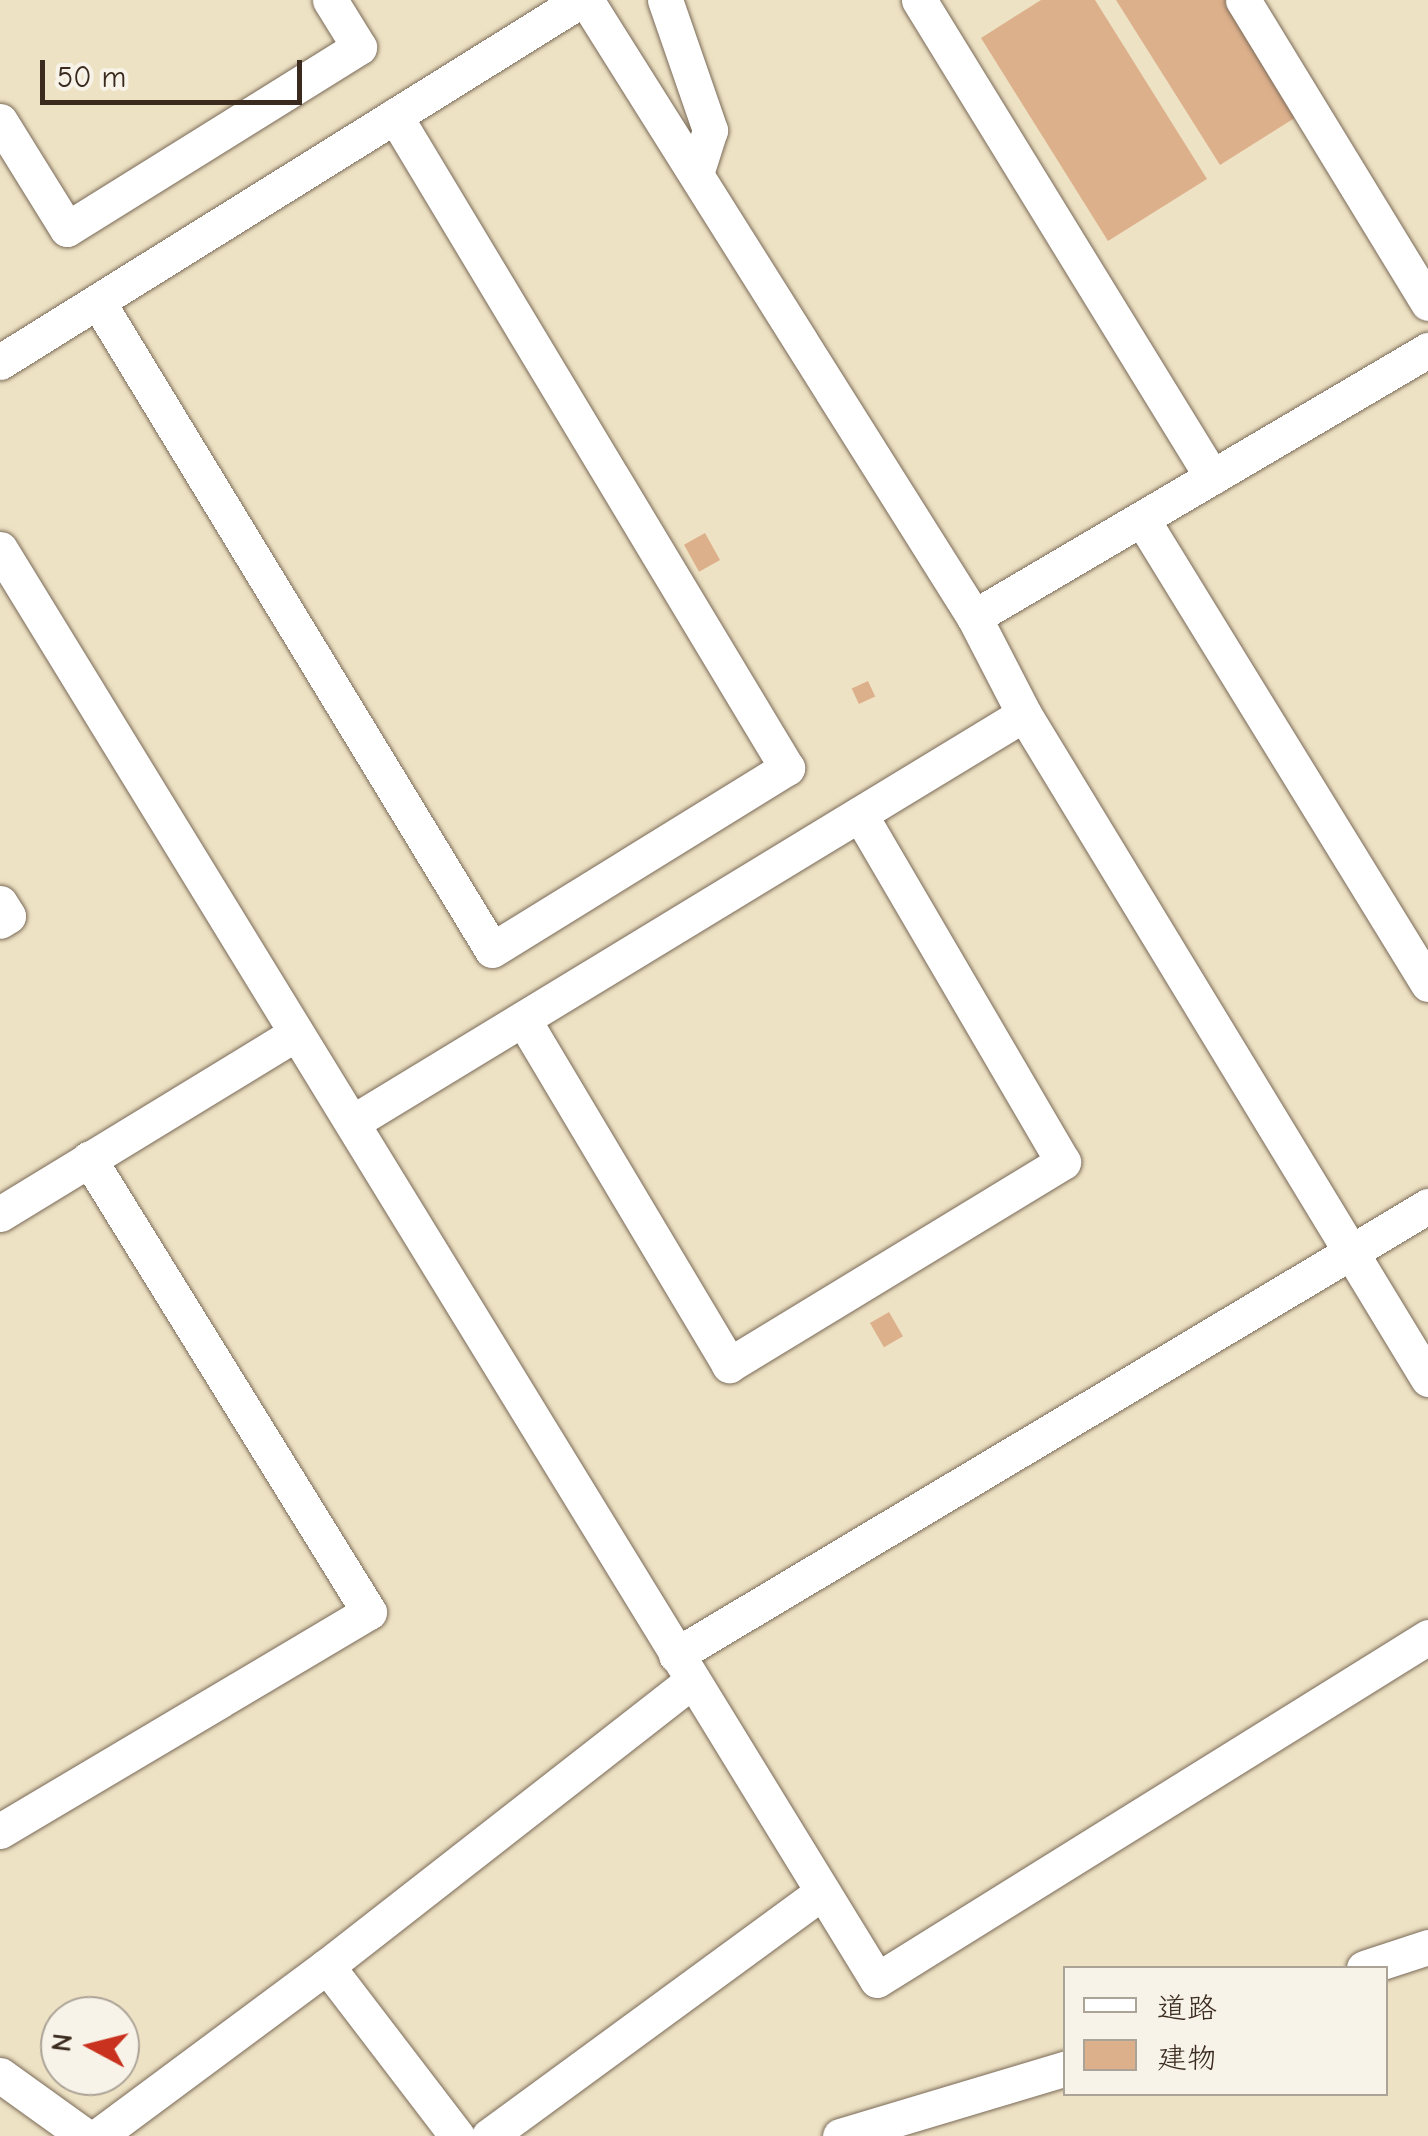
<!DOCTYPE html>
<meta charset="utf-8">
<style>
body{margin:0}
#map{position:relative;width:1428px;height:2136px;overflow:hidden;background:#eee2c4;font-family:"Comic Neue","Klee One",sans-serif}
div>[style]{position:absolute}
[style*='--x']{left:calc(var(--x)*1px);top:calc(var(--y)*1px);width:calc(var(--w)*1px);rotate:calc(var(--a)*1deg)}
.building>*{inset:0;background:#ddb08c;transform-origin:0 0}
.roads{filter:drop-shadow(0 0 2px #7a6a58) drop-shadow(0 0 2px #7a6a58)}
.minor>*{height:35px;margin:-17.5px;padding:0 17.5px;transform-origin:17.5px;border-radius:17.5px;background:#fff}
span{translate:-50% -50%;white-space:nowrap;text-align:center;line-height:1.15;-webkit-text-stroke:8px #f7f3e8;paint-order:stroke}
.legend{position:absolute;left:1063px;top:1966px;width:325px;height:130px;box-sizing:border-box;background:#f7f3e8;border:2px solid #aca397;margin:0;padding:12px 18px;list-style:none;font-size:30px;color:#3b2a1e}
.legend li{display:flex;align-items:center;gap:20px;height:50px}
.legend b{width:50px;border:2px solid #aca397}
.north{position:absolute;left:40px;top:1996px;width:100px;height:100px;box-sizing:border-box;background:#f7f3e8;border:2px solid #aca397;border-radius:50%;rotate:277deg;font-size:28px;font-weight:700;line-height:40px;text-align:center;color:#3b2a1e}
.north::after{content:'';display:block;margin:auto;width:35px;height:45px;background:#c8321e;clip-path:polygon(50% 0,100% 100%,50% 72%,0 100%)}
.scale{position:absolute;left:40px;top:60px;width:262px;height:45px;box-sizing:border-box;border:5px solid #3b2a1e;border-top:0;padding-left:12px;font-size:30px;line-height:35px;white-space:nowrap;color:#3b2a1e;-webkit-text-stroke:8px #f7f3e8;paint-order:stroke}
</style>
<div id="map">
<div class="building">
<i style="clip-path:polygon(1041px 0,1095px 0,1207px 179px,1108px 241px,981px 38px)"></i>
<i style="clip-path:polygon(1116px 0,1229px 0,1301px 114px,1220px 165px)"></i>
<i style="left:705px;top:533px;width:31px;height:24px;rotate:61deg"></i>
<i style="left:868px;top:681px;width:17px;height:18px;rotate:65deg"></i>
<i style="left:889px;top:1312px;width:28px;height:22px;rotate:60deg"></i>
</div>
<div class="roads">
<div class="minor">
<i style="--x:586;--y:0;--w:729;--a:57.84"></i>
<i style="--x:974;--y:617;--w:109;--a:62.7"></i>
<i style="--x:1024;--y:714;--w:778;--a:58.72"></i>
<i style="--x:665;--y:0;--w:138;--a:70.9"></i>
<i style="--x:710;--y:130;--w:46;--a:107.7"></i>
<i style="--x:919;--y:0;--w:560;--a:58.44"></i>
<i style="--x:1243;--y:0;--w:355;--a:58.6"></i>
<i style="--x:0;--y:121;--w:127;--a:58.2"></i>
<i style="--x:67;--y:229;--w:344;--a:-31.9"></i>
<i style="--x:359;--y:47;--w:55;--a:-121.7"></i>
<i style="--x:98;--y:302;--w:758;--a:58.7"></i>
<i style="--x:492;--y:950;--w:347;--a:-31.7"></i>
<i style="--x:787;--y:768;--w:761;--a:-121.02"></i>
<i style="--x:0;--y:362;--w:685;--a:-31.93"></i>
<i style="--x:1142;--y:519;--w:546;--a:58.41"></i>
<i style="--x:0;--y:549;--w:1678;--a:58.5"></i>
<i style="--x:877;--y:1980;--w:649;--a:-31.9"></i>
<i style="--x:974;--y:617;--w:527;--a:-30.46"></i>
<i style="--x:0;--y:903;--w:15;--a:58"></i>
<i style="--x:8;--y:916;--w:9;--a:148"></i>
<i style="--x:523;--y:1019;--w:403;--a:59.2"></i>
<i style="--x:729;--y:1365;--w:391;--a:-31.3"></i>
<i style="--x:1063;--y:1162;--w:403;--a:-120.3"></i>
<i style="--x:353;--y:1122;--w:785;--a:-31.3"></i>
<i style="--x:0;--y:1214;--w:347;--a:-31.4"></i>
<i style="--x:676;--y:1655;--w:876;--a:-30.84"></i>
<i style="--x:0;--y:1831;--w:429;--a:-30.7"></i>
<i style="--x:369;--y:1612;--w:533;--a:-121.72"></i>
<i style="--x:327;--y:1966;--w:214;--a:52.6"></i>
<i style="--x:1364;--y:1968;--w:67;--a:-18.2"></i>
<i style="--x:0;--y:2075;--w:105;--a:35.7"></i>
<i style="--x:98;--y:2136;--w:285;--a:-36.6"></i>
<i style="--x:327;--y:1966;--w:463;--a:-38"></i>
<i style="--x:489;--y:2136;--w:413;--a:-36.2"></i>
<i style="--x:840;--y:2136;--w:236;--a:-16.7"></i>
</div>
</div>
<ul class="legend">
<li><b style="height:12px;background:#fff"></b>道路</li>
<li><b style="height:28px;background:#ddb08c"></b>建物</li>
</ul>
<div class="north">N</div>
<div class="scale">50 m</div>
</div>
